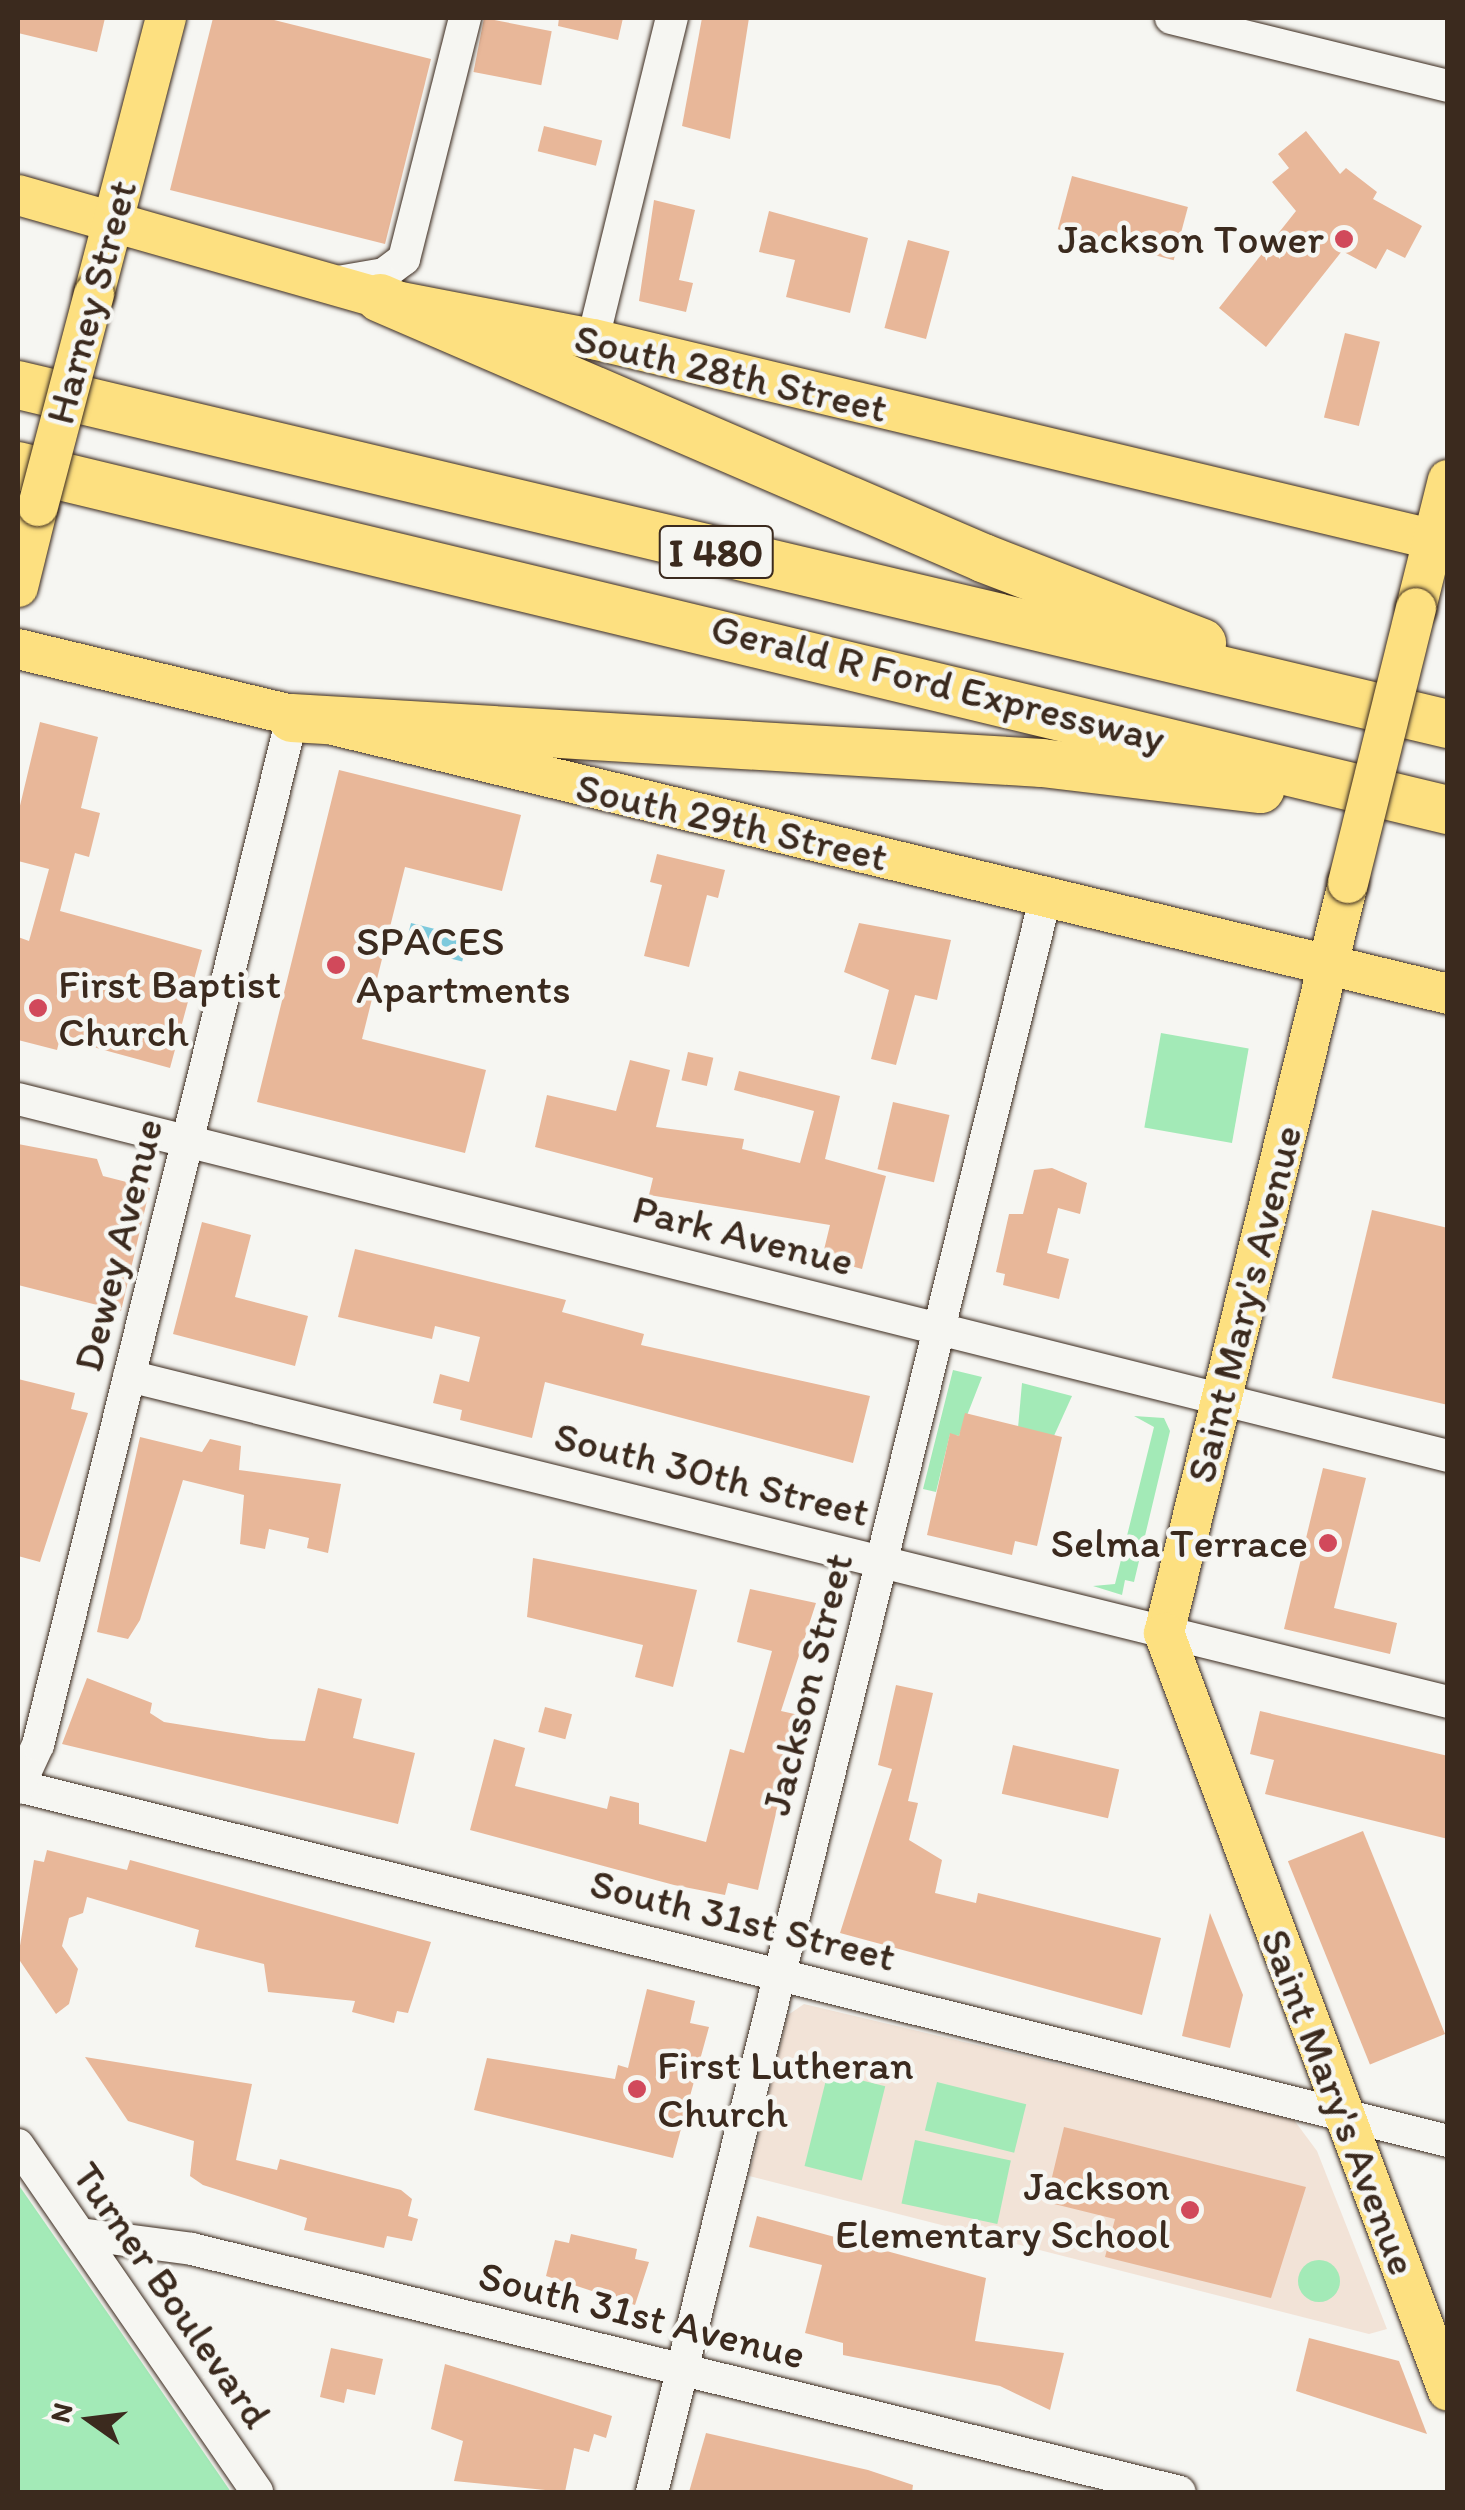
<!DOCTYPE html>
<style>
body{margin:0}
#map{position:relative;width:1465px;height:2510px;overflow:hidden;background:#f6f6f2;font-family:Itim,sans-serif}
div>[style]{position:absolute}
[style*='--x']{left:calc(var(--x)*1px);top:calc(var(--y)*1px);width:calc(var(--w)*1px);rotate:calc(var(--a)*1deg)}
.built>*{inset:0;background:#f2e3d7}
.green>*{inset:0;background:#a3eab7;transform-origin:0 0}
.round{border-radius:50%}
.water>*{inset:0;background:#7ecadd;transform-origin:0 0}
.building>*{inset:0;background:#e8b799;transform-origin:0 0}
.roads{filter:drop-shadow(0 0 2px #3b2a1e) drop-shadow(0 0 2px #3b2a1e)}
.minor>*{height:32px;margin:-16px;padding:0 16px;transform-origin:16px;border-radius:16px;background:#f6f6f2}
.major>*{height:40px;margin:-20px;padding:0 20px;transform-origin:20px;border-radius:20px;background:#fde080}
.highway>*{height:48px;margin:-24px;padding:0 24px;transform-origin:24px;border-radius:24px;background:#fde080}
.bridges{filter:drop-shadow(0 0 2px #3b2a1e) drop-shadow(0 0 2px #3b2a1e)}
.major-bridge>*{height:40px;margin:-20px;padding:0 20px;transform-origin:20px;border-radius:20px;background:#fde080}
.dots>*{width:28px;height:28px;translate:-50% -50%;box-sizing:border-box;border:5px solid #f6f6f2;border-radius:50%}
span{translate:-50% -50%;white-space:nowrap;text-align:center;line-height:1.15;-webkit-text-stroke:9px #f6f6f2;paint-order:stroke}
.shield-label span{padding:2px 8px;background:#f6f6f2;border:2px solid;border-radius:8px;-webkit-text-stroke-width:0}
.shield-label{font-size:40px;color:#3b2a1e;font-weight:700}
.poi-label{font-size:42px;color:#3b2a1e}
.right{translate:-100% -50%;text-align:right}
.left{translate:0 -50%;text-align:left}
.street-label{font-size:42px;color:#3b2a1e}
.frame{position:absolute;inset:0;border:20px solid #3b2a1e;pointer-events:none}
.north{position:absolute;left:40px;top:2370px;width:100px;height:100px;-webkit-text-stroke:8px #f6f6f2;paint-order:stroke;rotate:284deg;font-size:28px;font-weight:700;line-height:40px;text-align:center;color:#3b2a1e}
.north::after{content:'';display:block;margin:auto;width:35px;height:45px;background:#3b2a1e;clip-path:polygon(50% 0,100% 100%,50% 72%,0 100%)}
</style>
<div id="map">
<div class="built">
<i style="clip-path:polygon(804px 2004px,1294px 2120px,1317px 2151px,1387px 2329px,1369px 2334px,749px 2176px,788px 2015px)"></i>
</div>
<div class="green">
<i style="left:1161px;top:1033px;width:89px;height:96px;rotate:10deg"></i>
<i style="clip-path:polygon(953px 1370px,982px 1377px,959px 1436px,950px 1434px,936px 1492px,923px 1489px)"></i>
<i style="clip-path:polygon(1022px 1383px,1072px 1396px,1053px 1438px,1018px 1428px)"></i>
<i style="clip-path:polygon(1134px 1416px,1164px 1418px,1170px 1431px,1134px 1582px,1125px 1580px,1122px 1595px,1093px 1586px,1115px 1584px,1154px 1427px)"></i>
<i style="left:828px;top:2072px;width:59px;height:97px;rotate:14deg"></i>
<i style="left:937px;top:2082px;width:92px;height:50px;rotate:14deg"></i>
<i style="left:915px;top:2140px;width:98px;height:65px;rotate:12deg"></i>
<i style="clip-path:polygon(18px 2184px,116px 2325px,231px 2492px,18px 2492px)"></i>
<i class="round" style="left:1298px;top:2260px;width:42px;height:42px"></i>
</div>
<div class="water">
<i style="left:411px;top:923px;width:59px;height:25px;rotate:14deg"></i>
</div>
<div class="building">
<i style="clip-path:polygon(18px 18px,105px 18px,97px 52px,18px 33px)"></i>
<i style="clip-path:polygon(213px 18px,266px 18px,431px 59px,385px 244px,170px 190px)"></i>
<i style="left:484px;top:18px;width:69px;height:55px;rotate:11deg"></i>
<i style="clip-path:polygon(559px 18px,623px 18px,618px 40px,558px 26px)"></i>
<i style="clip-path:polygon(702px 18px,749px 18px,730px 139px,682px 126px)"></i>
<i style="left:544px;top:126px;width:60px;height:26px;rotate:14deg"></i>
<i style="clip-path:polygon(1306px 131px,1340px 174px,1346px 168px,1377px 192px,1373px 199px,1422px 226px,1405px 258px,1387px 249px,1376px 269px,1342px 251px,1266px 347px,1219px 308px,1296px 211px,1272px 182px,1289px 168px,1278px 154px)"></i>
<i style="left:1072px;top:176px;width:120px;height:55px;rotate:15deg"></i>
<i style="clip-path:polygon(654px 200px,695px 210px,679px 280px,693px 283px,686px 312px,639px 301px)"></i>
<i style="clip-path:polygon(769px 211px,868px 238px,850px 313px,786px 297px,795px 260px,759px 252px)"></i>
<i style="left:908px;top:240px;width:43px;height:91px;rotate:15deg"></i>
<i style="left:1345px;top:333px;width:36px;height:87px;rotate:14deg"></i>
<i style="clip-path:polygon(40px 722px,98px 737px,81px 808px,100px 813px,89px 857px,75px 853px,60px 911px,202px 950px,170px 1068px,60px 1038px,57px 1050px,18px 1040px,18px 937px,29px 941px,49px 869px,18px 861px,18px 814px)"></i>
<i style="clip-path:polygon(339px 770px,521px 815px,502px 891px,405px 867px,362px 1039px,486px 1070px,465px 1153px,257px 1102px)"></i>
<i style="clip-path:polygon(657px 854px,725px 870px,718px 898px,707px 895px,689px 967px,644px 956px,662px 885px,650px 882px)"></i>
<i style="clip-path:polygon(859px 923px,951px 940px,937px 1000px,915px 995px,896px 1065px,871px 1059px,889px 990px,844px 972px)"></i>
<i style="left:688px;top:1052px;width:26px;height:29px;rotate:13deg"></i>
<i style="clip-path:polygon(630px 1060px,670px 1070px,656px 1127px,744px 1139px,742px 1149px,800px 1163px,814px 1111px,734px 1090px,739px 1071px,840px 1096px,825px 1159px,886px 1176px,862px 1269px,822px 1258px,830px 1225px,649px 1195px,653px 1178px,535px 1147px,547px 1095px,616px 1111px)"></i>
<i style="left:893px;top:1102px;width:58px;height:69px;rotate:13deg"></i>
<i style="clip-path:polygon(18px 1144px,97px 1159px,103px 1176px,150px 1188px,121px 1311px,18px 1285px)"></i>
<i style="clip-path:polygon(1052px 1168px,1087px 1183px,1080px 1214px,1058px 1208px,1047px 1253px,1069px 1259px,1059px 1299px,1003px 1285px,1005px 1274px,996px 1272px,1009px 1214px,1023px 1214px,1034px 1170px)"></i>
<i style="clip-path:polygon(1372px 1210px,1448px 1228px,1448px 1405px,1332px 1378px)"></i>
<i style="clip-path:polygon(202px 1222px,251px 1235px,235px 1297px,308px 1316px,295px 1366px,173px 1334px)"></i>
<i style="clip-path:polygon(355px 1249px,566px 1300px,562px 1312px,644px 1334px,641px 1345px,870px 1396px,853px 1463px,545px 1382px,532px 1438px,460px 1420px,462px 1410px,433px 1403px,440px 1374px,469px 1382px,480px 1337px,435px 1326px,432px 1339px,338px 1317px)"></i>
<i style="clip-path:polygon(18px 1379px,75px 1393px,71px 1409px,88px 1413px,40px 1562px,18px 1556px)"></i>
<i style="clip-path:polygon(965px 1413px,1062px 1437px,1037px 1546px,1015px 1541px,1012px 1555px,927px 1535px,950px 1433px,959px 1436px)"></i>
<i style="clip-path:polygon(140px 1437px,202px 1452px,210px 1439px,241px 1446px,239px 1470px,341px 1484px,328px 1553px,307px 1548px,309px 1538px,269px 1529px,265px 1549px,240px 1544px,244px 1495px,183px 1480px,140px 1620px,128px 1639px,97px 1632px)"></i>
<i style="clip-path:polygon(1323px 1468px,1366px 1478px,1334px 1608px,1397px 1623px,1390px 1654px,1284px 1629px)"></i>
<i style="clip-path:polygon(533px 1558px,697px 1590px,673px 1687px,635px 1677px,643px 1645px,527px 1617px)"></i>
<i style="clip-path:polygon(750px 1589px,816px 1603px,781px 1711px,799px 1715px,758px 1890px,728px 1883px,725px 1895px,674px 1885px,470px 1830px,494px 1739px,525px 1748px,515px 1786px,607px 1809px,610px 1796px,639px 1803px,639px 1824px,706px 1842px,730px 1749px,744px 1753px,772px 1651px,737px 1642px)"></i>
<i style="clip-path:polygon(87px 1678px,152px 1703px,150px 1713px,164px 1722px,270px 1739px,305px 1741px,318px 1688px,362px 1699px,353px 1738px,415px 1753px,398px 1824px,62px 1744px)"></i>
<i style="clip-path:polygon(896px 1685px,933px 1693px,908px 1801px,918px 1803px,909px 1840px,942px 1860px,935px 1893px,976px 1903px,978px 1893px,1161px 1938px,1142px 2015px,840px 1933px,892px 1769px,878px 1765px)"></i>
<i style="left:545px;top:1707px;width:28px;height:26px;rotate:15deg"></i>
<i style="clip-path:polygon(1260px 1711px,1448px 1756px,1448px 1839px,1265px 1794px,1274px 1760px,1250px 1754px)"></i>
<i style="left:1013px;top:1745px;width:109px;height:50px;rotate:13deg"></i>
<i style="left:1363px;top:1831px;width:219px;height:81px;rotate:68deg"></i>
<i style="clip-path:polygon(47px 1850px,127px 1870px,130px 1860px,431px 1942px,408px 2013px,397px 2011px,394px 2023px,352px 2012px,355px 2001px,268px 1992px,264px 1964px,195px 1947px,199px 1930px,87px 1897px,83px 1913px,69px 1918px,62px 1946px,78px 1969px,69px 2004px,56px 2014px,18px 1958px,34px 1860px,44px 1862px)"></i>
<i style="clip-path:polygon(1210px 1913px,1243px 1995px,1230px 2048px,1182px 2036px)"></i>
<i style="clip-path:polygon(647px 1989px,695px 2001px,690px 2023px,709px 2027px,673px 2158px,474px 2110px,487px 2058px,615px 2079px,618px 2065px,628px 2068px)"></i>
<i style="clip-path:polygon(85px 2057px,252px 2084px,236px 2160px,277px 2170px,280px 2159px,401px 2190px,412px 2199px,408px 2216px,418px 2219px,412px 2241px,387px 2236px,384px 2248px,304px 2230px,307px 2218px,203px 2185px,190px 2176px,194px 2141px,128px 2121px)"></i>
<i style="clip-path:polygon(1064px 2127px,1306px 2187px,1271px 2298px,1105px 2257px,1115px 2219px,1046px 2202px)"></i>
<i style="clip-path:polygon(757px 2216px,986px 2278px,975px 2341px,1064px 2353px,1050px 2410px,1000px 2386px,843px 2355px,843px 2343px,805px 2333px,822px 2265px,749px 2247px)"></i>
<i style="clip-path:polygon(571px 2234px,637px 2249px,635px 2259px,649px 2262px,635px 2305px,546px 2276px,555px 2240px,569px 2243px)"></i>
<i style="clip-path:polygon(1309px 2338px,1399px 2361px,1427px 2434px,1296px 2391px)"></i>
<i style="clip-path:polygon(331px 2348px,383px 2359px,375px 2395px,347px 2389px,344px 2403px,320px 2397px)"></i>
<i style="clip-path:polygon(445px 2364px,612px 2416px,606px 2438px,594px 2434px,589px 2452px,574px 2448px,565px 2492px,454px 2481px,463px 2441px,431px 2429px)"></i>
<i style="clip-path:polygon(706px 2433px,868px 2470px,913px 2485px,912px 2492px,689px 2492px)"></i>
</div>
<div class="roads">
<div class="minor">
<i style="--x:1171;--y:18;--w:285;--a:13.8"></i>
<i style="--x:338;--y:282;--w:47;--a:-9.9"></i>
<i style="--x:384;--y:274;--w:25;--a:-37"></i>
<i style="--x:404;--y:259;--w:249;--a:-75.8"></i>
<i style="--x:593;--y:339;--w:331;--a:-76.2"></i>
<i style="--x:18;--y:1099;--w:1474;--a:14.02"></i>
<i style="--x:129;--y:1376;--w:1359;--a:13.88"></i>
<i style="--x:18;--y:1786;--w:1473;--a:13.94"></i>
<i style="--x:18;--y:1788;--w:47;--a:-65.1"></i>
<i style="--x:38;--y:1745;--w:1058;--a:-76.11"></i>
<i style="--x:18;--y:2145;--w:421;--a:55.4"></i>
<i style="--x:80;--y:2234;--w:113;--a:7.6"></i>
<i style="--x:192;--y:2249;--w:1017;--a:13.82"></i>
<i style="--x:652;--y:2492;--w:1645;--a:-76.14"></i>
</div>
<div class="major">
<i style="--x:18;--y:195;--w:376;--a:15.9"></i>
<i style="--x:380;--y:298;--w:217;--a:10.9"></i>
<i style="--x:593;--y:339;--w:879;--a:13.42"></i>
<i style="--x:94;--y:294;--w:285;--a:-75.4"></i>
<i style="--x:18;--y:587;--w:83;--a:-76.1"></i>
<i style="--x:1416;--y:608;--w:132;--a:-76"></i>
<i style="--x:18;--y:649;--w:1471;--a:13.56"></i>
<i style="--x:1348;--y:883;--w:772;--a:103.78"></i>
<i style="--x:1164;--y:1633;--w:809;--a:69.46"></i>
</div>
<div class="highway">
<i style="--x:380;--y:298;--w:657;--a:23.32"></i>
<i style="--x:983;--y:558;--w:235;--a:21.2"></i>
<i style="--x:18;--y:385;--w:1470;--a:13.34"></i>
<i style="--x:18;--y:466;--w:1471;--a:13.53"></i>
<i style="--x:292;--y:718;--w:751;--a:3.43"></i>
<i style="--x:1042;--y:763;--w:220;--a:6.8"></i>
</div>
</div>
<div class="bridges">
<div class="major-bridge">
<i style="--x:38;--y:506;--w:219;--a:-75.2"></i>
<i style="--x:1348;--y:883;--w:283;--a:-76.1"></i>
</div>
</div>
<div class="dots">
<i style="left:1344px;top:239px;background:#d1495b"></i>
<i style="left:336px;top:965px;background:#d1495b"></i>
<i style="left:38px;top:1008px;background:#d1495b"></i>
<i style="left:1328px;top:1543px;background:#d1495b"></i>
<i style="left:637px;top:2089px;background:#d1495b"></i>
<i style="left:1190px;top:2210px;background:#d1495b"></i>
</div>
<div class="shield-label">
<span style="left:716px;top:552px">I 480</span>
</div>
<div class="poi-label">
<span class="right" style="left:1324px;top:239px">Jackson Tower</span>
<span class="left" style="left:356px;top:965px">SPACES<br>Apartments</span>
<span class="left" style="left:58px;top:1008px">First Baptist<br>Church</span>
<span class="right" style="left:1308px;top:1543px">Selma Terrace</span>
<span class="left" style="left:657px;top:2089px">First Lutheran<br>Church</span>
<span class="right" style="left:1170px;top:2210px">Jackson<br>Elementary School</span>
</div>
<div class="street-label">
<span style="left:91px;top:302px;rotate:-75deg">Harney Street</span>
<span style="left:731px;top:373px;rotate:13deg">South 28th Street</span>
<span style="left:938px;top:683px;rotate:14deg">Gerald R Ford Expressway</span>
<span style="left:732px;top:822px;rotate:13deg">South 29th Street</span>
<span style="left:743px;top:1235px;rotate:14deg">Park Avenue</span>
<span style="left:118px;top:1245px;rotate:-76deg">Dewey Avenue</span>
<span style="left:1244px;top:1304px;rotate:-76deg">Saint Mary's Avenue</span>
<span style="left:712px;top:1474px;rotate:14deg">South 30th Street</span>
<span style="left:807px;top:1684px;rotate:-76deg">Jackson Street</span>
<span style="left:743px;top:1920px;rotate:14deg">South 31st Street</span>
<span style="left:1339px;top:2102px;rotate:69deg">Saint Mary's Avenue</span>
<span style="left:172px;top:2295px;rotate:55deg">Turner Boulevard</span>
<span style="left:642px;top:2315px;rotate:14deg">South 31st Avenue</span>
</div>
<div class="frame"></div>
<div class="north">N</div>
</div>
